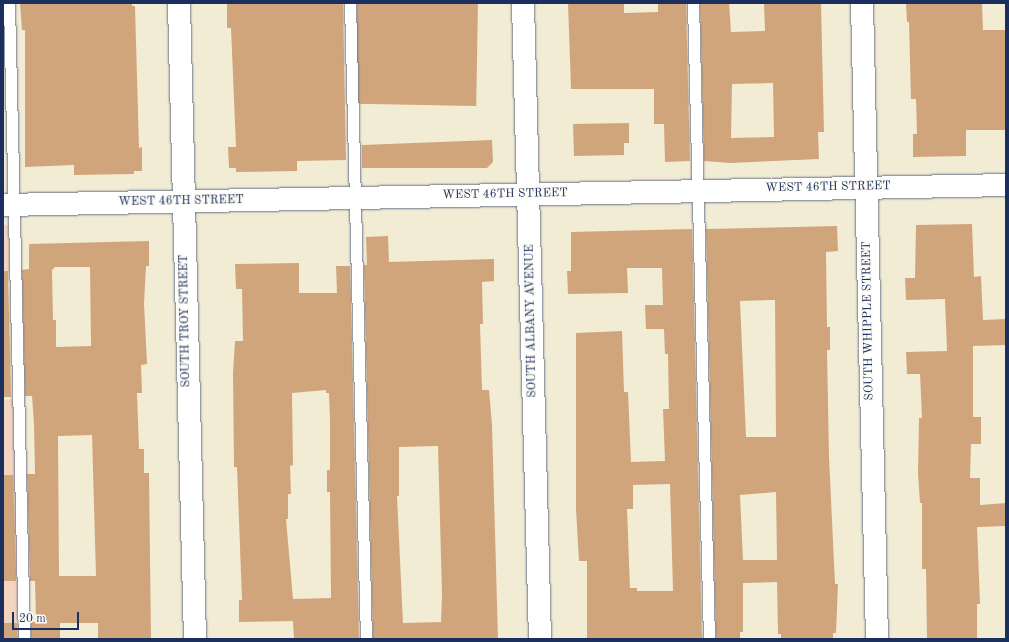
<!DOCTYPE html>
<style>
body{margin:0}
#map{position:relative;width:1009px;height:642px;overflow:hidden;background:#f2ecd5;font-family:"Old Standard TT",serif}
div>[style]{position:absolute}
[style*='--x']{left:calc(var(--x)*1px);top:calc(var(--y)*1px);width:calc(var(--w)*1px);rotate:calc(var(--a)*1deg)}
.built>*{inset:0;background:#f3d4bf;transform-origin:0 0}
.building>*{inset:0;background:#d1a57c;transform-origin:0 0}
.roads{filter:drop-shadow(0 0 1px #667188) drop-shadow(0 0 1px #667188)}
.lane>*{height:11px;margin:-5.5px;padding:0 5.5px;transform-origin:5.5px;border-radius:5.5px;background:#fff}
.street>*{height:22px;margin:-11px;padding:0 11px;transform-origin:11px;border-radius:11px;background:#fff}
span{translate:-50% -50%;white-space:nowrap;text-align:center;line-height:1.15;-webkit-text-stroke:4px #fdfcf7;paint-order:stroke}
.street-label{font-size:12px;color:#1b2f5e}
.frame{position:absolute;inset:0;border:4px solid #1b2f5e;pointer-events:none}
.scale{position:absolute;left:12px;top:612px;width:67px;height:18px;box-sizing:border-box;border:2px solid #1b2f5e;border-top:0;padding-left:5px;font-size:12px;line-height:14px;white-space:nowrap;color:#1b2f5e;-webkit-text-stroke:3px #fdfcf7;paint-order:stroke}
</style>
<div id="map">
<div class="built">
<i style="left:3px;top:225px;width:13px;height:46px"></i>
<i style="clip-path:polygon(19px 399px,24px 639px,3px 639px,3px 400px)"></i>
</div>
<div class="building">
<i style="clip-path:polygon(20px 3px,132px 3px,132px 6px,135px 6px,139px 148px,142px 147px,142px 171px,134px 171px,134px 174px,74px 175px,74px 165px,25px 167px,25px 30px,22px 30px)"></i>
<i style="clip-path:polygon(227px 3px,343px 3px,346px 160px,297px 161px,297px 171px,236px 172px,236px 168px,229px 168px,228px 147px,236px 147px,231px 28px,227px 28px)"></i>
<i style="left:478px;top:3px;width:103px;height:121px;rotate:91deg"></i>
<i style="clip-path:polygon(568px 3px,624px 3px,624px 13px,658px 12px,658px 3px,686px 3px,690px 161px,665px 162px,664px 124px,654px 124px,654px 89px,571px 89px)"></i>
<i style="clip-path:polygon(evenodd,700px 3px,729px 3px,731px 32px,765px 31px,764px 3px,821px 3px,824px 132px,818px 132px,819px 159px,730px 163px,704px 161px,700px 3px,773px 83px,774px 137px,731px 138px,732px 84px,773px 83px)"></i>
<i style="clip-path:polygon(906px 3px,982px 3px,983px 30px,1006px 30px,1006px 130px,966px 130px,966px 156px,913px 157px,913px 134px,917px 134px,916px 99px,911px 99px,909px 22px,907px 22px)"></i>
<i style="clip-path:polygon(629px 123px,629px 143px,624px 143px,624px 155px,574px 156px,573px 124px)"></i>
<i style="clip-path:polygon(492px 140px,493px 162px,487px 168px,362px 168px,362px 145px)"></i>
<i style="clip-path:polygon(972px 224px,974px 277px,981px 276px,983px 320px,1006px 319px,1006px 345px,973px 346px,973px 417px,981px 417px,981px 444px,971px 444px,970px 478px,980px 478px,980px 505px,1006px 503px,1006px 526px,977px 527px,980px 604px,977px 604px,977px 639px,927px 639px,926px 569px,922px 569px,922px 503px,920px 503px,918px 474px,919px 418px,922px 418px,920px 374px,907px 374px,906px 352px,947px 351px,945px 299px,906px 300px,905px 278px,915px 278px,916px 225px)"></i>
<i style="clip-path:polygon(evenodd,837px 226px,838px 251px,826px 252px,827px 327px,830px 327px,830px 350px,827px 350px,829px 457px,835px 584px,838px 584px,836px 633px,833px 633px,833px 639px,781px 639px,781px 634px,778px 634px,777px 582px,743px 583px,743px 632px,740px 632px,740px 639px,716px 639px,706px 229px,837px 226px,775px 300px,776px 437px,746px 437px,740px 301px,775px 300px,837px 226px,776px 492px,777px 560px,743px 560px,740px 495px,776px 492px)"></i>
<i style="clip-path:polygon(evenodd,692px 229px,702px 639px,587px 639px,587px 561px,579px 561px,576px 509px,576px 333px,622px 331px,624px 392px,628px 392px,631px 462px,665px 461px,663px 409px,669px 409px,668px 354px,665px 354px,664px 329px,646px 329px,645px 305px,663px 305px,662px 268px,627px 268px,628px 293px,568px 294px,567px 271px,571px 271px,571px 232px,692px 229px,670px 484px,673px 591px,637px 591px,637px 588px,630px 588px,627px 509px,633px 509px,633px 485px,670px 484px)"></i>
<i style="clip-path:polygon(evenodd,388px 236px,389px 262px,494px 259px,494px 281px,482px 282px,483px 324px,480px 324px,482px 390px,489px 390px,492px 425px,498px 639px,373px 639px,364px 265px,367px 265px,366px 237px,388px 236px,438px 446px,442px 594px,441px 622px,403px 623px,397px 496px,399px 496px,399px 447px,438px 446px)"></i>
<i style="clip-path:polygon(evenodd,149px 241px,149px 266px,146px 266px,144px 303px,147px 364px,141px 365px,142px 393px,137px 393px,139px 449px,144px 449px,144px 473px,149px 473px,151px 638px,98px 639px,98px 623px,60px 623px,60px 639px,31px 639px,31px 622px,36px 622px,35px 581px,30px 581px,27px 474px,35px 474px,34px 424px,32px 396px,25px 396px,22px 270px,29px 269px,29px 244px,149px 241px,55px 267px,90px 267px,91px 346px,56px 347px,56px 320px,53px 320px,52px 270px,55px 267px,149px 241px,92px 435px,96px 576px,59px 576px,58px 436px,92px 435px)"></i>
<i style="clip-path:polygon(evenodd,299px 263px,299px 293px,337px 293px,336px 266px,350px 266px,359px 639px,294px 639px,293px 621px,239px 622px,239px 600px,242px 600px,237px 467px,234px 467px,233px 373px,235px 341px,243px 341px,242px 289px,236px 289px,235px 264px,299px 263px,326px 390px,326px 393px,329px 393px,330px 421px,330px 470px,327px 470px,327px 492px,330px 492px,331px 598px,293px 599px,286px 519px,288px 519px,288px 494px,291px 494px,290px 466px,293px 465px,292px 393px,326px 390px)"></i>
<i style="clip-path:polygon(3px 271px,8px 271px,11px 397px,3px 397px)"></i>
<i style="clip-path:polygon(3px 475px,13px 475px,16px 581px,3px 581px)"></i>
<i style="left:3px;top:623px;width:14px;height:16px"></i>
</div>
<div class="roads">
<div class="lane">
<i style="--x:9;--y:3;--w:636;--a:88.65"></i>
<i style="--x:350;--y:3;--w:636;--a:88.56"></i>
<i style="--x:693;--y:3;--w:636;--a:88.56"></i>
</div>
<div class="street">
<i style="--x:179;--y:3;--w:636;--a:88.56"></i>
<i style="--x:523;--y:3;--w:636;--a:88.47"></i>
<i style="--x:862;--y:3;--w:636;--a:88.65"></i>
<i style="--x:3;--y:205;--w:1003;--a:-1.14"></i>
</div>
</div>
<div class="street-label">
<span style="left:828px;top:188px;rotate:-1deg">WEST 46TH STREET</span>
<span style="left:505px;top:195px;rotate:-1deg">WEST 46TH STREET</span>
<span style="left:181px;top:202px;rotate:-1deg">WEST 46TH STREET</span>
<span style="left:186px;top:321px;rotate:-91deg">SOUTH TROY STREET</span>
<span style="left:532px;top:321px;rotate:-91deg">SOUTH ALBANY AVENUE</span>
<span style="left:869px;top:321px;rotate:-91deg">SOUTH WHIPPLE STREET</span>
</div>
<div class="frame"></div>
<div class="scale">20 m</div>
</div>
